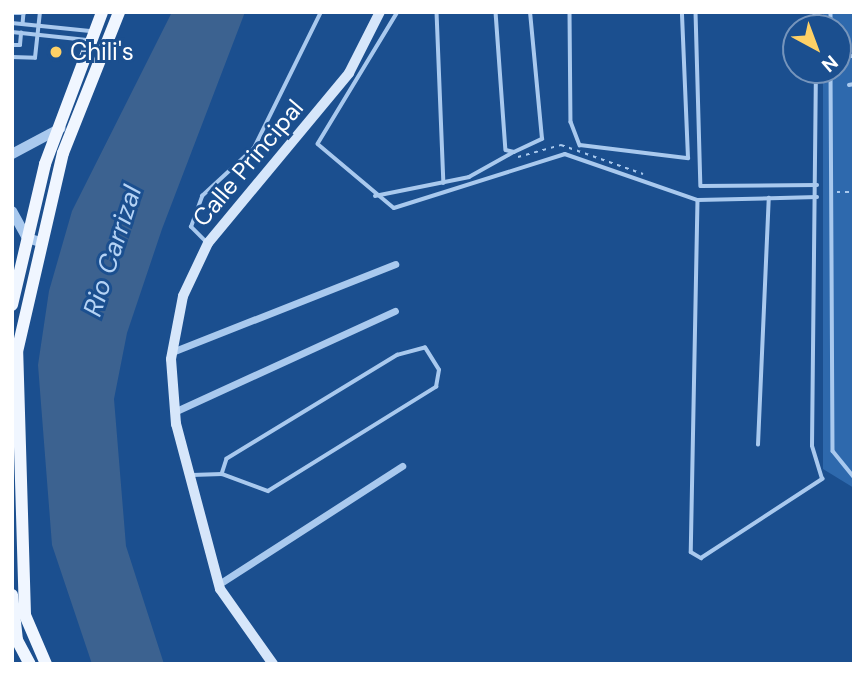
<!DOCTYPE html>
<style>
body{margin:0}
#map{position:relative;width:866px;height:676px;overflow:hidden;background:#1b4f8f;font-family:"DM Sans",sans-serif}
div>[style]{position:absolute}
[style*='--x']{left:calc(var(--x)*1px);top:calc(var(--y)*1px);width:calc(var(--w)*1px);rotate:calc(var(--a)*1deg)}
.green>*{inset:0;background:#2e69ad}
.water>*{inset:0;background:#3c6290}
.path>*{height:2px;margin-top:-1px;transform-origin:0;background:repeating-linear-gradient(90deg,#a9c9ee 0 3.5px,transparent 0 8.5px)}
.service>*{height:3.5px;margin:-1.75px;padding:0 1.75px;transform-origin:1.75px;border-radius:1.75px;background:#a9c9ee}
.minor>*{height:7px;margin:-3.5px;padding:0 3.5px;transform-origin:3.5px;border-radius:3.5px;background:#a9c9ee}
.tertiary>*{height:10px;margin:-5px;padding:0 5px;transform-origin:5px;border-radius:5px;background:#a9c9ee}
.secondary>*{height:10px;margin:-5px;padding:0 5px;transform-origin:5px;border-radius:5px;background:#d6e6fa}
.primary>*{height:12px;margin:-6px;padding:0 6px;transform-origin:6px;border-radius:6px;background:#f0f6ff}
.dots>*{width:19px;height:19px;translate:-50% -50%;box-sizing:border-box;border:4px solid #1b4f8f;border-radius:50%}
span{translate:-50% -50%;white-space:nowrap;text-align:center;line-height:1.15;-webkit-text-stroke:6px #1b4f8f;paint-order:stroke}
.poi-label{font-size:24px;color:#fff}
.left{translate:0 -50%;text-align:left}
.street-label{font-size:24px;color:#fff}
.water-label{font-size:26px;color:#b5d3f5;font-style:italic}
.frame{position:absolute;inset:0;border:14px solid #fff;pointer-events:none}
.north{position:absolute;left:782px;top:14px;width:70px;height:70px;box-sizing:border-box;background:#1b4f8f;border:2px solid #7695bc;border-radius:50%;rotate:139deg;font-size:19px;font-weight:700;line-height:28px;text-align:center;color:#fff}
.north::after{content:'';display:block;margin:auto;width:24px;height:32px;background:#ffd166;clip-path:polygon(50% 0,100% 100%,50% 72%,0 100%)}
</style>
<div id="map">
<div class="green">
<i style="clip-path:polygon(823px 12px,854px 12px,854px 488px,823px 469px,823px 70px,838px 70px,838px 28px,823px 28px)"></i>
</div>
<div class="water">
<i style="clip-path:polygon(172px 12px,245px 12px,162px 229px,127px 333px,114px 399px,126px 546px,164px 664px,92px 664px,52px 545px,38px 365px,49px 291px,72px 211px)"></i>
</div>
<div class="path">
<i style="--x:518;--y:157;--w:45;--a:-15.6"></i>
<i style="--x:561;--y:145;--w:87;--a:19.5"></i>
<i style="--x:837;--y:192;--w:17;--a:0"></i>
</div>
<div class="service">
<i style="--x:398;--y:12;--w:154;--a:121.2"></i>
<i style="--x:318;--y:144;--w:99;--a:40.1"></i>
<i style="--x:394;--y:208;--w:179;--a:-17.5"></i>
<i style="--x:565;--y:154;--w:141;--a:19.1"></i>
<i style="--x:698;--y:200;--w:119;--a:-1.4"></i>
<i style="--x:437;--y:12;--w:171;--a:87.7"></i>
<i style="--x:496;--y:12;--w:138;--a:85.9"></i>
<i style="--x:506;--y:150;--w:8;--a:14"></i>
<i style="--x:514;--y:152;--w:31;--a:-25"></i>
<i style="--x:542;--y:139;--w:128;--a:-95.4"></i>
<i style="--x:570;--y:12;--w:110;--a:89.5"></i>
<i style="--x:571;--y:122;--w:25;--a:69"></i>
<i style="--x:580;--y:145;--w:109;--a:6.9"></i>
<i style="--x:688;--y:158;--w:146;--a:-92.4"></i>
<i style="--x:696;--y:12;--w:174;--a:88.4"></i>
<i style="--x:701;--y:186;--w:116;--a:-0.5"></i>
<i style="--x:815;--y:12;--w:16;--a:90"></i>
<i style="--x:831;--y:12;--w:16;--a:90"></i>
<i style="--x:12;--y:13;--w:12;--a:0"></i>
<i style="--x:24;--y:13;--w:11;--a:95"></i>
<i style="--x:12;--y:23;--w:78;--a:5.9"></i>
<i style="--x:12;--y:32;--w:75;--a:6.1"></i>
<i style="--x:12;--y:45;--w:8;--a:0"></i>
<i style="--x:20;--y:45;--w:12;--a:-85"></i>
<i style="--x:838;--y:56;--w:16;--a:0"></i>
<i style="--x:12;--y:57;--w:23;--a:2"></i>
<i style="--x:35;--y:58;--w:46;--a:-83.8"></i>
<i style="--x:831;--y:70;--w:381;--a:89.7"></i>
<i style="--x:833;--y:451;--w:33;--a:51"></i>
<i style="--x:849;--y:85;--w:5;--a:-11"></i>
<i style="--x:375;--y:196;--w:96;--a:-11.4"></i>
<i style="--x:469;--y:177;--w:49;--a:-29.2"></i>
<i style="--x:698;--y:200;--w:352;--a:91.1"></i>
<i style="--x:691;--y:552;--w:12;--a:31"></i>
<i style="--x:701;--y:558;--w:145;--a:-33.1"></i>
<i style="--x:822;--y:479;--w:34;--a:-107"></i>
<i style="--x:812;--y:446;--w:376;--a:-89.4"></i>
<i style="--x:206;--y:242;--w:21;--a:-135"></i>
<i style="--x:191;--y:227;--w:33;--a:-70"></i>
<i style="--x:202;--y:196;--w:71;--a:-42.7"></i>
<i style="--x:254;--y:148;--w:152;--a:-63.8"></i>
<i style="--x:758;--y:445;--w:247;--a:-87.5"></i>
<i style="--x:192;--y:475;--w:30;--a:-2"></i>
<i style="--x:222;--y:474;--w:49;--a:20.3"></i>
<i style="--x:268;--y:491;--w:198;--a:-31.8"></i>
<i style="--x:436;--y:387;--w:17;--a:-80"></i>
<i style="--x:439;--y:370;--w:26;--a:-122"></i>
<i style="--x:425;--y:348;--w:28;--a:165"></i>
<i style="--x:398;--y:355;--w:200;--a:148.7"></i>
<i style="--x:227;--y:459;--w:16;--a:108"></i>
</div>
<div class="minor">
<i style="--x:172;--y:352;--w:240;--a:-21.5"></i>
<i style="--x:174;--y:412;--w:243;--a:-24.6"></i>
<i style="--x:219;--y:584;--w:218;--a:-32.8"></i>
</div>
<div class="tertiary">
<i style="--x:12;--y:154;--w:55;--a:-28"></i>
<i style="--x:12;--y:211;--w:31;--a:61"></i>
<i style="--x:27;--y:238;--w:14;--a:17"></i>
</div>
<div class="secondary">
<i style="--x:273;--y:664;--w:92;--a:-125.2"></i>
<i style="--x:220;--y:589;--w:171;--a:-104.9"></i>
<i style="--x:176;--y:424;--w:65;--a:-94.4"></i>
<i style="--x:171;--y:359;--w:64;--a:-79.2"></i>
<i style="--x:183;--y:296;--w:59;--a:-64.7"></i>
<i style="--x:208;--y:243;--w:221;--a:-50.3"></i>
<i style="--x:349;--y:73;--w:68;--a:-63.1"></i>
</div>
<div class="primary">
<i style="--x:12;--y:305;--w:145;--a:-76.8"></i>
<i style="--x:45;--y:164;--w:162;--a:-69.4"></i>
<i style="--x:12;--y:595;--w:45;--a:83.7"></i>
<i style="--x:17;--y:640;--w:27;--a:62"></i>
<i style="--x:46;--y:664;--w:53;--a:-113.2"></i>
<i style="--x:25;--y:615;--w:263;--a:-91.7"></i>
<i style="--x:17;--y:352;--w:204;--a:-77"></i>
<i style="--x:63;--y:153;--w:152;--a:-68.3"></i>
</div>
<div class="dots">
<i style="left:56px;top:52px;background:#ffd166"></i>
</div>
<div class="poi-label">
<span class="left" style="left:70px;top:52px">Chili's</span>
</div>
<div class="street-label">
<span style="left:248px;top:163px;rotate:-50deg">Calle Principal</span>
</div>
<div class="water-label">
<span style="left:113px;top:251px;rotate:-72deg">Rio Carrizal</span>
</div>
<div class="frame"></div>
<div class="north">N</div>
</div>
